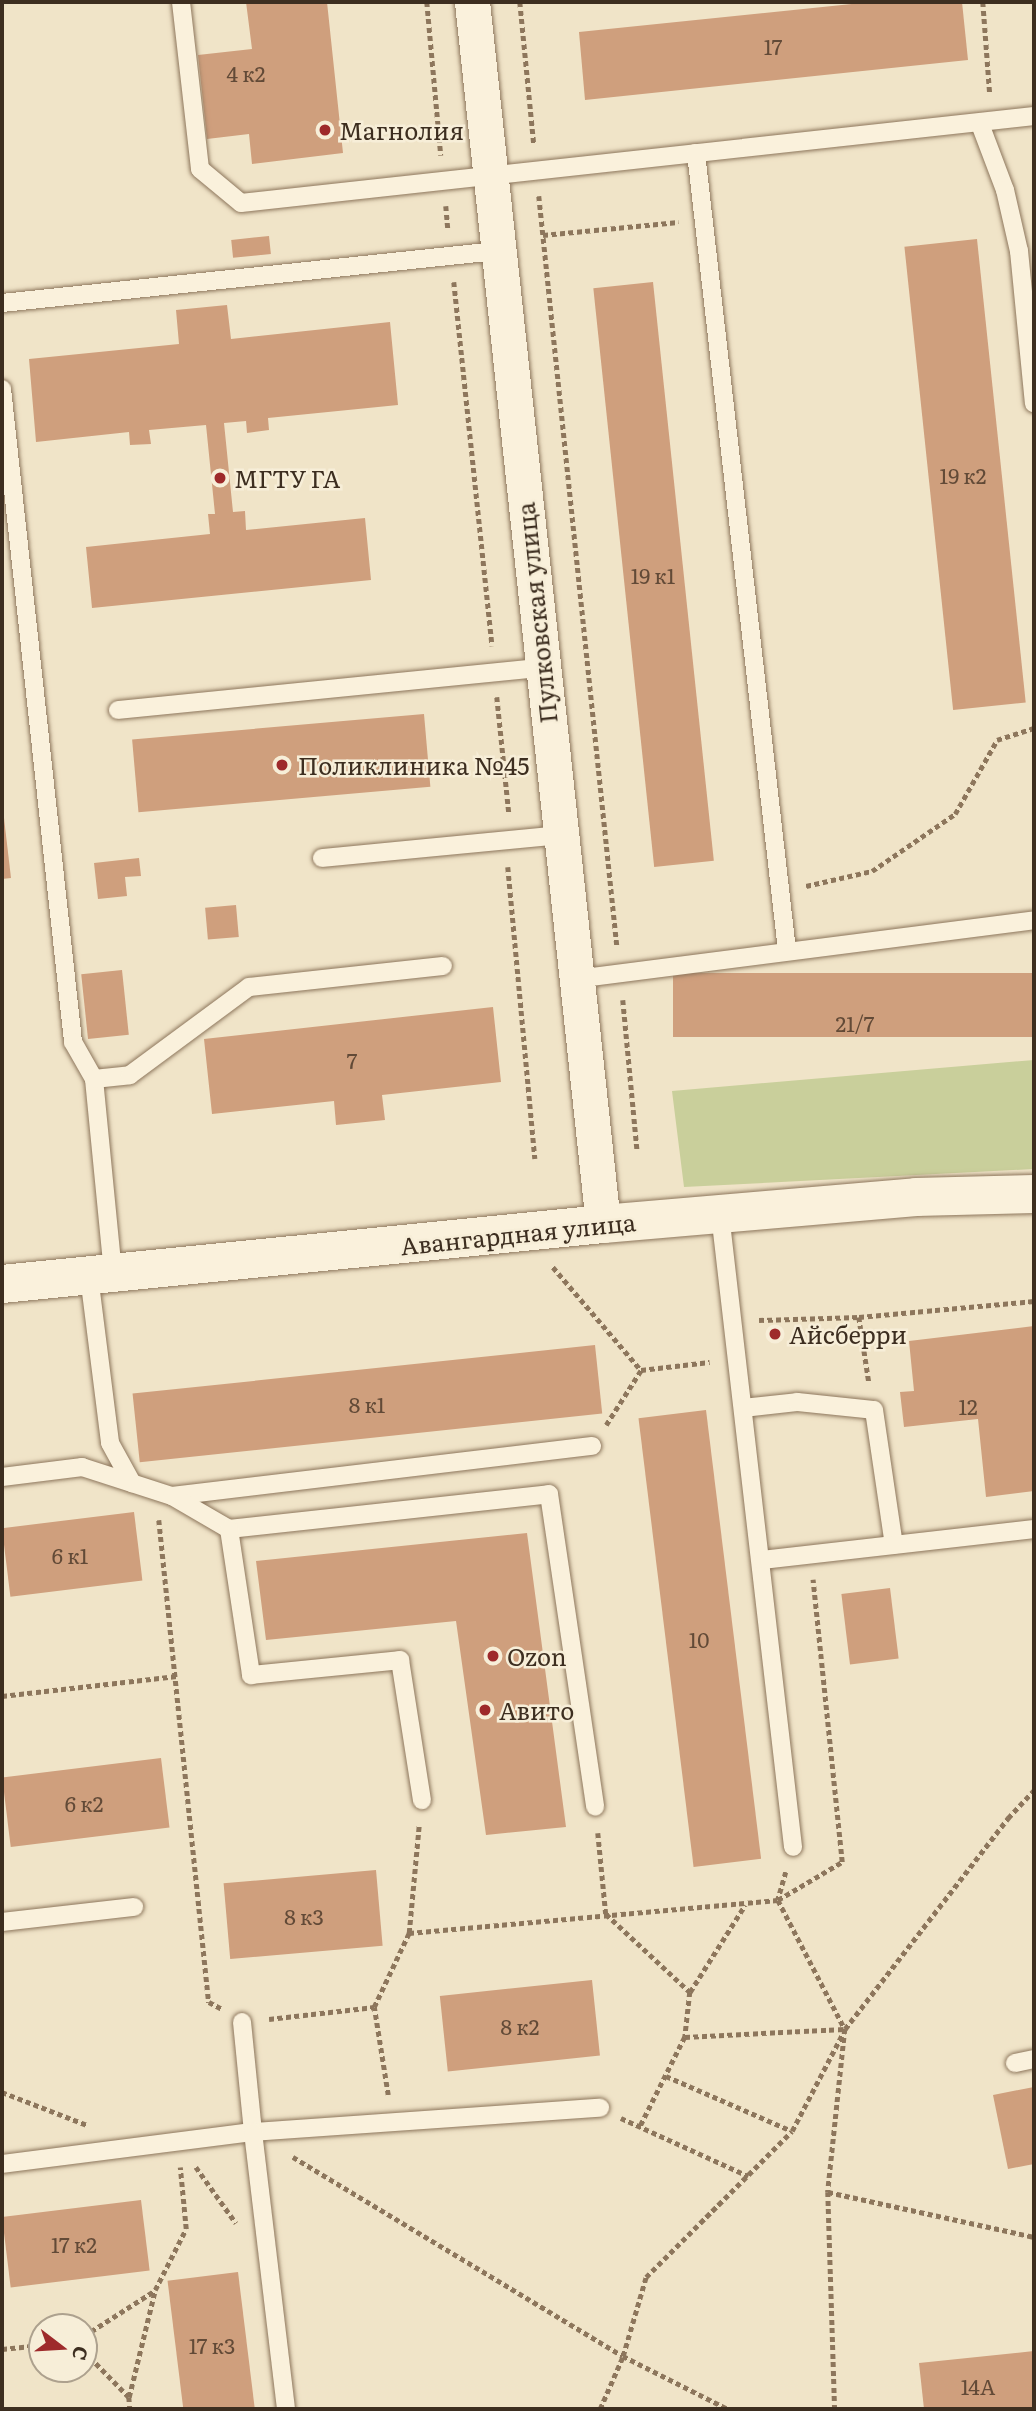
<!DOCTYPE html>
<meta charset="utf-8">
<style>
body{margin:0}
#map{position:relative;width:1036px;height:2411px;overflow:hidden;background:#f0e4c8;font-family:Literata,serif}
div>[style]{position:absolute}
[style*='--x']{left:calc(var(--x)*1px);top:calc(var(--y)*1px);width:calc(var(--w)*1px);rotate:calc(var(--a)*1deg)}
.green>*{inset:0;background:#c9cf9b}
.building>*{inset:0;background:#cf9f7d;transform-origin:0 0}
.path>*{height:4.5px;margin-top:-2.25px;transform-origin:0;background:repeating-linear-gradient(90deg,#8d765c 0 5px,transparent 0 8.5px)}
.roads{filter:drop-shadow(0 0 2px #8d765c) drop-shadow(0 0 2px #8d765c)}
.lane>*{height:18px;margin:-9px;padding:0 9px;transform-origin:9px;border-radius:9px;background:#faf1dc}
.street>*{height:35px;margin:-17.5px;padding:0 17.5px;transform-origin:17.5px;border-radius:17.5px;background:#faf1dc}
.secondary>*{height:38px;margin:-19px;padding:0 19px;transform-origin:19px;border-radius:19px;background:#faf1dc}
.dots>*{width:19px;height:19px;translate:-50% -50%;box-sizing:border-box;border:4px solid #f7eed8;border-radius:50%}
span{translate:-50% -50%;white-space:nowrap;text-align:center;line-height:1.15;-webkit-text-stroke:5px #f7eed8;paint-order:stroke}
.number-label{font-size:21px;color:#624a37}
.number-label span{-webkit-text-stroke-width:0}
.poi-label{font-size:24px;color:#3d2e20}
.left{translate:0 -50%;text-align:left}
.street-label{font-size:24px;color:#3d2e20}
.frame{position:absolute;inset:0;border:4px solid #3d2e20;pointer-events:none}
.north{position:absolute;left:28px;top:2313px;width:70px;height:70px;box-sizing:border-box;background:#f7eed8;border:2px solid #ada18e;border-radius:50%;rotate:107deg;font-size:19px;font-weight:700;line-height:28px;text-align:center;color:#3d2e20}
.north::after{content:'';display:block;margin:auto;width:24px;height:32px;background:#9e2a2b;clip-path:polygon(50% 0,100% 100%,50% 72%,0 100%)}
</style>
<div id="map">
<div class="green">
<i style="clip-path:polygon(1034px 1060px,1034px 1169px,684px 1187px,672px 1091px)"></i>
</div>
<div class="building">
<i style="clip-path:polygon(246px 2px,327px 2px,343px 153px,252px 164px,249px 134px,207px 139px,198px 55px,252px 49px)"></i>
<i style="clip-path:polygon(871px 2px,962px 2px,968px 60px,585px 100px,579px 32px)"></i>
<i style="left:269px;top:236px;width:18px;height:38px;rotate:84deg"></i>
<i style="left:977px;top:239px;width:466px;height:73px;rotate:84deg"></i>
<i style="left:653px;top:282px;width:582px;height:60px;rotate:84deg"></i>
<i style="clip-path:polygon(227px 305px,231px 339px,390px 322px,398px 405px,268px 418px,269px 430px,247px 433px,246px 421px,224px 423px,233px 512px,245px 511px,246px 530px,365px 518px,371px 580px,92px 608px,86px 547px,210px 534px,208px 514px,215px 514px,206px 425px,149px 430px,151px 444px,130px 445px,129px 432px,36px 442px,29px 359px,179px 344px,176px 310px)"></i>
<i style="left:424px;top:714px;width:73px;height:293px;rotate:85deg"></i>
<i style="clip-path:polygon(2px 801px,11px 878px,2px 879px)"></i>
<i style="clip-path:polygon(139px 858px,141px 876px,125px 877px,127px 896px,98px 899px,94px 863px)"></i>
<i style="left:236px;top:905px;width:32px;height:31px;rotate:85deg"></i>
<i style="left:122px;top:970px;width:65px;height:41px;rotate:84deg"></i>
<i style="left:1034px;top:973px;width:64px;height:361px;rotate:90deg"></i>
<i style="clip-path:polygon(493px 1007px,501px 1082px,382px 1095px,385px 1120px,336px 1125px,334px 1101px,212px 1114px,204px 1039px)"></i>
<i style="clip-path:polygon(1034px 1326px,1034px 1491px,986px 1497px,978px 1419px,904px 1427px,900px 1392px,914px 1391px,909px 1341px)"></i>
<i style="left:595px;top:1345px;width:69px;height:465px;rotate:84deg"></i>
<i style="left:706px;top:1410px;width:452px;height:68px;rotate:83deg"></i>
<i style="left:134px;top:1512px;width:69px;height:133px;rotate:83deg"></i>
<i style="clip-path:polygon(527px 1533px,566px 1827px,486px 1835px,456px 1621px,266px 1640px,256px 1561px)"></i>
<i style="left:890px;top:1588px;width:71px;height:49px;rotate:83deg"></i>
<i style="left:161px;top:1758px;width:70px;height:160px;rotate:83deg"></i>
<i style="left:376px;top:1870px;width:76px;height:153px;rotate:85deg"></i>
<i style="left:592px;top:1980px;width:76px;height:153px;rotate:84deg"></i>
<i style="clip-path:polygon(1034px 2087px,1034px 2164px,1008px 2169px,993px 2095px)"></i>
<i style="left:141px;top:2200px;width:71px;height:140px;rotate:83deg"></i>
<i style="left:238px;top:2272px;width:138px;height:71px;rotate:83deg"></i>
<i style="clip-path:polygon(1034px 2351px,1034px 2409px,924px 2409px,919px 2363px)"></i>
</div>
<div class="path">
<i style="--x:427;--y:2;--w:154;--a:84.8"></i>
<i style="--x:520;--y:2;--w:144;--a:84.4"></i>
<i style="--x:983;--y:2;--w:93;--a:85.7"></i>
<i style="--x:1033;--y:2;--w:1;--a:0"></i>
<i style="--x:539;--y:196;--w:754;--a:84.06"></i>
<i style="--x:446;--y:206;--w:23;--a:85"></i>
<i style="--x:543;--y:235;--w:136;--a:-5.5"></i>
<i style="--x:454;--y:282;--w:366;--a:84"></i>
<i style="--x:497;--y:697;--w:117;--a:84.1"></i>
<i style="--x:508;--y:867;--w:293;--a:84.7"></i>
<i style="--x:806;--y:886;--w:68;--a:-12.8"></i>
<i style="--x:872;--y:871;--w:101;--a:-34.5"></i>
<i style="--x:955;--y:814;--w:85;--a:-60.4"></i>
<i style="--x:997;--y:740;--w:39;--a:-18"></i>
<i style="--x:623;--y:1000;--w:150;--a:84.6"></i>
<i style="--x:553;--y:1267;--w:135;--a:49.5"></i>
<i style="--x:859;--y:1317;--w:66;--a:81.3"></i>
<i style="--x:759;--y:1320;--w:100;--a:-1.7"></i>
<i style="--x:859;--y:1317;--w:176;--a:-5.2"></i>
<i style="--x:606;--y:1425;--w:65;--a:-57.5"></i>
<i style="--x:641;--y:1370;--w:69;--a:-6.6"></i>
<i style="--x:159;--y:1520;--w:485;--a:84.1"></i>
<i style="--x:209;--y:2002;--w:15;--a:28"></i>
<i style="--x:2;--y:1696;--w:176;--a:-6.5"></i>
<i style="--x:598;--y:1833;--w:81;--a:84.4"></i>
<i style="--x:606;--y:1914;--w:115;--a:42.9"></i>
<i style="--x:690;--y:1992;--w:45;--a:96.3"></i>
<i style="--x:685;--y:2037;--w:101;--a:116.6"></i>
<i style="--x:786;--y:1872;--w:29;--a:106"></i>
<i style="--x:778;--y:1900;--w:145;--a:62.6"></i>
<i style="--x:845;--y:2029;--w:164;--a:96"></i>
<i style="--x:828;--y:2192;--w:217;--a:88.2"></i>
<i style="--x:409;--y:1933;--w:108;--a:-84.7"></i>
<i style="--x:690;--y:1992;--w:103;--a:-57.7"></i>
<i style="--x:269;--y:2019;--w:106;--a:-6.5"></i>
<i style="--x:685;--y:2037;--w:160;--a:-2.9"></i>
<i style="--x:666;--y:2076;--w:137;--a:23.6"></i>
<i style="--x:2;--y:2092;--w:91;--a:21.2"></i>
<i style="--x:388;--y:2095;--w:89;--a:-99"></i>
<i style="--x:374;--y:2007;--w:82;--a:-64.7"></i>
<i style="--x:409;--y:1933;--w:370;--a:-5.1"></i>
<i style="--x:778;--y:1900;--w:74;--a:-30.7"></i>
<i style="--x:842;--y:1862;--w:284;--a:-95.9"></i>
<i style="--x:621;--y:2118;--w:140;--a:24.5"></i>
<i style="--x:293;--y:2157;--w:385;--a:31.1"></i>
<i style="--x:623;--y:2356;--w:118;--a:26.8"></i>
<i style="--x:196;--y:2167;--w:69;--a:54.5"></i>
<i style="--x:828;--y:2192;--w:211;--a:12.3"></i>
<i style="--x:84;--y:2336;--w:83;--a:-32.7"></i>
<i style="--x:2;--y:2349;--w:40;--a:-5.7"></i>
<i style="--x:84;--y:2351;--w:64;--a:45.6"></i>
<i style="--x:129;--y:2397;--w:12;--a:85"></i>
<i style="--x:129;--y:2397;--w:110;--a:-76.3"></i>
<i style="--x:155;--y:2290;--w:68;--a:-63.1"></i>
<i style="--x:186;--y:2229;--w:62;--a:-95.5"></i>
<i style="--x:600;--y:2409;--w:58;--a:-66.5"></i>
<i style="--x:623;--y:2356;--w:82;--a:-73.8"></i>
<i style="--x:646;--y:2277;--w:206;--a:-45"></i>
<i style="--x:792;--y:2131;--w:115;--a:-62.5"></i>
<i style="--x:845;--y:2029;--w:267;--a:-52.3"></i>
<i style="--x:1008;--y:1818;--w:38;--a:-47"></i>
</div>
<div class="roads">
<div class="lane">
<i style="--x:181;--y:2;--w:168;--a:83.5"></i>
<i style="--x:200;--y:169;--w:53;--a:39.7"></i>
<i style="--x:241;--y:203;--w:798;--a:-6.26"></i>
<i style="--x:980;--y:124;--w:71;--a:69.3"></i>
<i style="--x:1005;--y:190;--w:63;--a:77.1"></i>
<i style="--x:1019;--y:251;--w:153;--a:84.4"></i>
<i style="--x:696;--y:153;--w:803;--a:83.49"></i>
<i style="--x:2;--y:303;--w:498;--a:-6"></i>
<i style="--x:2;--y:389;--w:657;--a:83.79"></i>
<i style="--x:73;--y:1042;--w:43;--a:60.4"></i>
<i style="--x:94;--y:1079;--w:195;--a:84.4"></i>
<i style="--x:118;--y:710;--w:426;--a:-5.7"></i>
<i style="--x:322;--y:858;--w:239;--a:-5.5"></i>
<i style="--x:576;--y:979;--w:462;--a:-7.3"></i>
<i style="--x:94;--y:1079;--w:36;--a:-6"></i>
<i style="--x:130;--y:1075;--w:148;--a:-36.5"></i>
<i style="--x:249;--y:987;--w:195;--a:-6.2"></i>
<i style="--x:720;--y:1214;--w:637;--a:83.42"></i>
<i style="--x:89;--y:1276;--w:168;--a:82.8"></i>
<i style="--x:110;--y:1443;--w:46;--a:61.2"></i>
<i style="--x:743;--y:1408;--w:54;--a:-6.3"></i>
<i style="--x:797;--y:1402;--w:77;--a:5.9"></i>
<i style="--x:874;--y:1410;--w:136;--a:81.6"></i>
<i style="--x:2;--y:1477;--w:81;--a:-7.1"></i>
<i style="--x:82;--y:1467;--w:95;--a:17.9"></i>
<i style="--x:172;--y:1496;--w:423;--a:-6.8"></i>
<i style="--x:172;--y:1496;--w:66;--a:30.1"></i>
<i style="--x:229;--y:1529;--w:322;--a:-6.2"></i>
<i style="--x:549;--y:1494;--w:316;--a:81.6"></i>
<i style="--x:229;--y:1529;--w:148;--a:81.4"></i>
<i style="--x:251;--y:1675;--w:150;--a:-5.7"></i>
<i style="--x:400;--y:1660;--w:142;--a:81.1"></i>
<i style="--x:762;--y:1560;--w:274;--a:-6.5"></i>
<i style="--x:2;--y:1922;--w:133;--a:-6.5"></i>
<i style="--x:242;--y:2022;--w:111;--a:84.3"></i>
<i style="--x:253;--y:2132;--w:348;--a:-4"></i>
<i style="--x:1015;--y:2063;--w:19;--a:-12"></i>
<i style="--x:2;--y:2164;--w:253;--a:-7.3"></i>
<i style="--x:253;--y:2132;--w:279;--a:83.2"></i>
</div>
<div class="street">
<i style="--x:472;--y:2;--w:1229;--a:83.88"></i>
</div>
<div class="secondary">
<i style="--x:2;--y:1284;--w:604;--a:-5.7"></i>
<i style="--x:603;--y:1224;--w:314;--a:-4.9"></i>
<i style="--x:916;--y:1197;--w:118;--a:-1.5"></i>
</div>
</div>
<div class="dots">
<i style="left:325px;top:130px;background:#9e2a2b"></i>
<i style="left:220px;top:478px;background:#9e2a2b"></i>
<i style="left:282px;top:765px;background:#9e2a2b"></i>
<i style="left:775px;top:1334px;background:#9e2a2b"></i>
<i style="left:493px;top:1656px;background:#9e2a2b"></i>
<i style="left:485px;top:1710px;background:#9e2a2b"></i>
</div>
<div class="number-label">
<span style="left:773px;top:46px">17</span>
<span style="left:246px;top:73px">4 к2</span>
<span style="left:963px;top:475px">19 к2</span>
<span style="left:653px;top:575px">19 к1</span>
<span style="left:855px;top:1023px">21/7</span>
<span style="left:352px;top:1060px">7</span>
<span style="left:367px;top:1404px">8 к1</span>
<span style="left:968px;top:1406px">12</span>
<span style="left:70px;top:1555px">6 к1</span>
<span style="left:699px;top:1639px">10</span>
<span style="left:84px;top:1803px">6 к2</span>
<span style="left:304px;top:1916px">8 к3</span>
<span style="left:520px;top:2026px">8 к2</span>
<span style="left:74px;top:2244px">17 к2</span>
<span style="left:212px;top:2345px">17 к3</span>
<span style="left:978px;top:2386px">14А</span>
</div>
<div class="poi-label">
<span class="left" style="left:339px;top:130px">Магнолия</span>
<span class="left" style="left:234px;top:478px">МГТУ ГА</span>
<span class="left" style="left:298px;top:765px">Поликлиника №45</span>
<span class="left" style="left:789px;top:1334px">Айсберри</span>
<span class="left" style="left:507px;top:1656px">Ozon</span>
<span class="left" style="left:499px;top:1710px">Авито</span>
</div>
<div class="street-label">
<span style="left:536px;top:613px;rotate:-96deg">Пулковская улица</span>
<span style="left:518px;top:1233px;rotate:-6deg">Авангардная улица</span>
</div>
<div class="frame"></div>
<div class="north">С</div>
</div>
